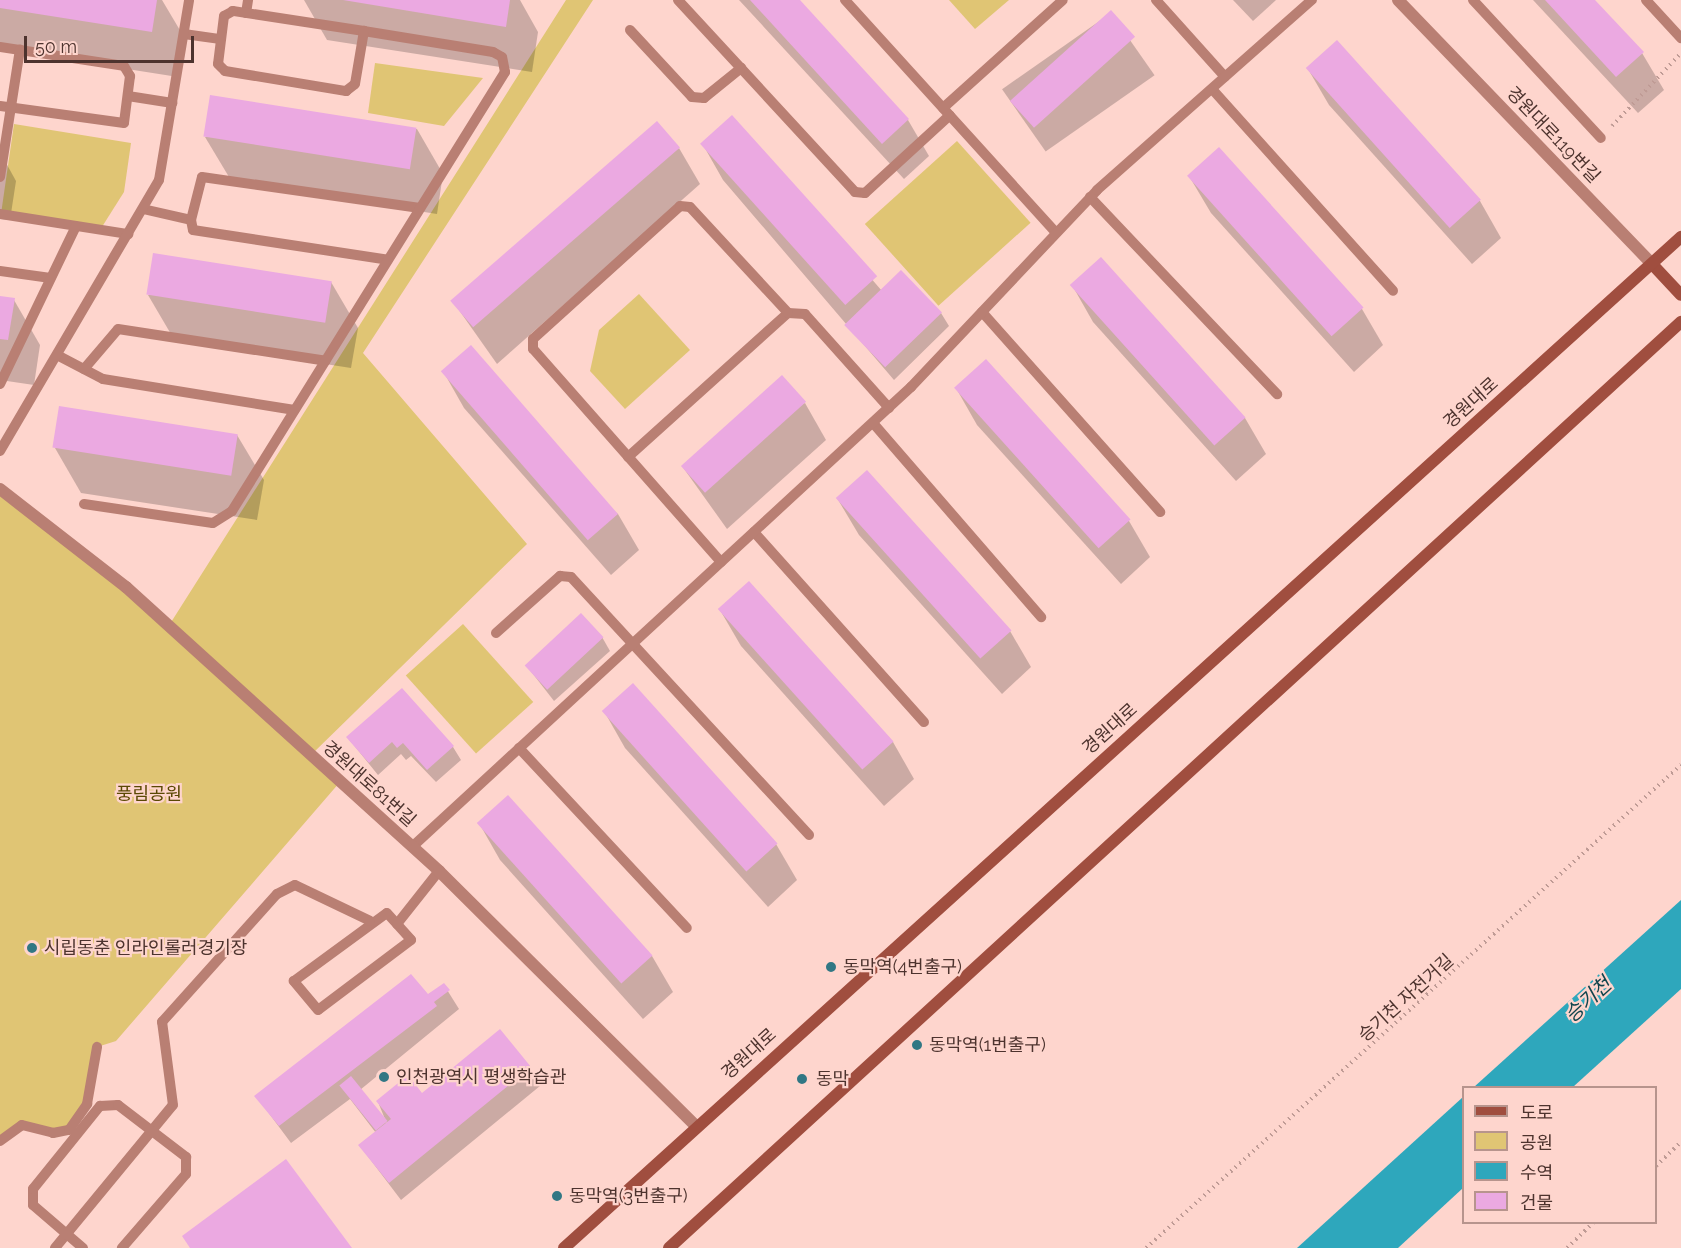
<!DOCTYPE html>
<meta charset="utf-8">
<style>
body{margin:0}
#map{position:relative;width:1681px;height:1248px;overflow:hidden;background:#fed5cd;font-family:Raleway,"Noto Sans KR",sans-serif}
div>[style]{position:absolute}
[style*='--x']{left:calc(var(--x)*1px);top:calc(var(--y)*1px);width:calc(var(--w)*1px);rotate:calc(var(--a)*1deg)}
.green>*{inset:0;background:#e0c574;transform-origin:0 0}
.water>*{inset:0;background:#2ea7bc}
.shadow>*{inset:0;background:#0003;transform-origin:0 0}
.building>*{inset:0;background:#eba9e1;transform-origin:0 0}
.path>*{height:4px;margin-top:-2px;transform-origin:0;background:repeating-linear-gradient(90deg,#bf9b95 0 1.5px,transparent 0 6px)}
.service>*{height:10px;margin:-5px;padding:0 5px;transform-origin:5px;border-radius:5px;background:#b97f73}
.tertiary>*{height:12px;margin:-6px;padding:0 6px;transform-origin:6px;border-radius:6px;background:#b97f73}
.secondary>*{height:12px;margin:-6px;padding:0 6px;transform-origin:6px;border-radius:6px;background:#a04e3f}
.dots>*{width:16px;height:16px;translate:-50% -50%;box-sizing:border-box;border:3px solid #fed5cd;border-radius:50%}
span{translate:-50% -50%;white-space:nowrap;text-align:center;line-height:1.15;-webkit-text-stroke:4.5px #fed5cd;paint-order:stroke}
.street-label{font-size:18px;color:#4d332e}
.park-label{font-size:18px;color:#5a4803}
.poi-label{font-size:18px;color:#4d332e}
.left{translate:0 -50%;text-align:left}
.water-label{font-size:20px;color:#10444d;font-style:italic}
.legend{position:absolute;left:1462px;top:1086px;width:195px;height:138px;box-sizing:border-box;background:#fed5cd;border:2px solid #b7948d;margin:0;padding:8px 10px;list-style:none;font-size:18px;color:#4d332e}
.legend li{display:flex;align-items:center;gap:12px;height:30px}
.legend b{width:30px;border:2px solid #b7948d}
.scale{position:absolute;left:24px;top:36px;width:170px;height:27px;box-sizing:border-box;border:3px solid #4d332e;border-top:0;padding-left:8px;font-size:18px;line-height:21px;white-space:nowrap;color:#4d332e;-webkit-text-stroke:4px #fed5cd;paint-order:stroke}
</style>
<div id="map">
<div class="green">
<i style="clip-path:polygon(566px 0,593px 0,363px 353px,527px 544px,311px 755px,340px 782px,116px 1041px,97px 1047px,87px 1104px,69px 1130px,22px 1125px,0 1141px,0 489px,168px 627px)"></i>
<i style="clip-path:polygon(949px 0,1009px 0,975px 29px)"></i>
<i style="clip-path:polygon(375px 63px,483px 78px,444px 126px,368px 113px)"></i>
<i style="clip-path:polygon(14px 124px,131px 143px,124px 192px,100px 230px,1px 214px)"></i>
<i style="left:957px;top:141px;width:110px;height:124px;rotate:48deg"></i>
<i style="clip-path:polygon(639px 294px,690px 350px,625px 409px,590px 371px,599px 330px)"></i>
<i style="left:463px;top:624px;width:105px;height:77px;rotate:48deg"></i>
</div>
<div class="water">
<i style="clip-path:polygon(1681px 900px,1681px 989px,1573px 1087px,1474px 1087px)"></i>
<i style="clip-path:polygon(1463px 1097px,1463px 1188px,1398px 1248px,1297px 1248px)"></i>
</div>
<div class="shadow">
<i style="clip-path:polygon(0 0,162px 0,184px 37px,178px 77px,0 49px)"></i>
<i style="clip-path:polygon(304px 0,520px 0,538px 32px,532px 72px,327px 40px)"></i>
<i style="clip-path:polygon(739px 0,798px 0,908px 120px,929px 156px,904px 179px)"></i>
<i style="clip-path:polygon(1233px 0,1276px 0,1253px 21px)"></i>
<i style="clip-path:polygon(1533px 0,1593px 0,1642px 53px,1664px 90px,1638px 113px)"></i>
<i style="left:1111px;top:13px;width:76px;height:133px;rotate:55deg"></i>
<i style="clip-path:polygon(1337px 42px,1480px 201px,1501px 238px,1472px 264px,1329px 105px,1308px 69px)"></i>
<i style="clip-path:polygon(732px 117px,882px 291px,941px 313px,949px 326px,894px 380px,723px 180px,702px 143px)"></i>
<i style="clip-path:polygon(417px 129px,443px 174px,437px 214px,232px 182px,205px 137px)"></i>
<i style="clip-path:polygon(679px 148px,700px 184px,497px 364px,454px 303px)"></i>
<i style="clip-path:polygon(0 152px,16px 181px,10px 220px,0 219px)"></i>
<i style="clip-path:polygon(1189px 176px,1362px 309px,1383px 345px,1354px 372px,1211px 213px)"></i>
<i style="clip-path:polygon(331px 282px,358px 328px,351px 368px,175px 341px,148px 295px)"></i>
<i style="clip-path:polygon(1072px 285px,1245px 418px,1266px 454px,1236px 481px,1093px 322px)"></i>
<i style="clip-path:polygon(0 298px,14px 300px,40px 345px,34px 385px,0 380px)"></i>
<i style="clip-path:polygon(443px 371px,618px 514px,639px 550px,611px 575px,464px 408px)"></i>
<i style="clip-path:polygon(956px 388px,1129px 521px,1150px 557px,1121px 584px,977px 425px)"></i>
<i style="clip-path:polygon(805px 403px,826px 440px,727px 529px,682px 466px)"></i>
<i style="clip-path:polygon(237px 435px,264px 480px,257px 520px,81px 493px,55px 448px)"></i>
<i style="clip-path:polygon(837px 498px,1010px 631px,1031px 667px,1002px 694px,859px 535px)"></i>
<i style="clip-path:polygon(749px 583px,893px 742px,914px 779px,884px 806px,741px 646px,720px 610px)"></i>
<i style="clip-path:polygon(602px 637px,610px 651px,554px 701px,526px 665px)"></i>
<i style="clip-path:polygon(604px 711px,776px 844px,797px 880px,768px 907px,625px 748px)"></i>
<i style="clip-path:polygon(348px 738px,453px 747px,461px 760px,436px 782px,411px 756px,406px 760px,401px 754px,378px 775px)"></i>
<i style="clip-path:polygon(479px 823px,652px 956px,673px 992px,643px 1019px,500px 860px)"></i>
<i style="clip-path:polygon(444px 985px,459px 1009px,360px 1090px,387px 1124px,378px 1102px,422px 1095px,500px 1031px,540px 1086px,401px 1200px,360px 1146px,376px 1133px,350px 1099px,291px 1143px,256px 1096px)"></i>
</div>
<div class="building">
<i style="clip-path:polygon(0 0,157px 0,152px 32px,0 8px)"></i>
<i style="clip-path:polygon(343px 0,510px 0,506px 27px)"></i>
<i style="clip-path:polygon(750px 0,800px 0,909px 119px,882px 144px)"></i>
<i style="clip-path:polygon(1545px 0,1595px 0,1644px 52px,1616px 77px)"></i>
<i style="left:1111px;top:10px;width:36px;height:136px;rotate:48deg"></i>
<i style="left:1337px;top:40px;width:215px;height:42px;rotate:48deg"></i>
<i style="left:210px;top:95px;width:209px;height:42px;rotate:9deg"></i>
<i style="left:732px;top:115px;width:217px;height:43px;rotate:48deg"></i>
<i style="left:657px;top:121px;width:35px;height:274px;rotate:49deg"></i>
<i style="left:1219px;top:147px;width:216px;height:43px;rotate:48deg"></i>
<i style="left:153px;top:253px;width:181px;height:42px;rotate:9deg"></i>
<i style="left:1101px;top:257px;width:216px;height:42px;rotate:48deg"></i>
<i style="left:901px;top:270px;width:59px;height:79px;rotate:46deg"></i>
<i style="clip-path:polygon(0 296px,15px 298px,8px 340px,0 339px)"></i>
<i style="left:471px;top:345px;width:224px;height:40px;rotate:49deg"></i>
<i style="left:986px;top:359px;width:216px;height:43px;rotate:48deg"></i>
<i style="left:782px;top:375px;width:36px;height:136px;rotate:48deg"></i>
<i style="left:59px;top:406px;width:181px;height:42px;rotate:9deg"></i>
<i style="left:867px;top:470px;width:216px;height:42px;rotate:48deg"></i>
<i style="left:749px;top:581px;width:216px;height:42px;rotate:48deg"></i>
<i style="left:581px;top:613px;width:33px;height:77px;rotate:47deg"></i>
<i style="left:633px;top:683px;width:216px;height:42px;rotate:48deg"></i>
<i style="clip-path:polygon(402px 688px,454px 746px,427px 770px,403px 743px,397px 748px,392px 742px,369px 763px,346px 737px)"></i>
<i style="left:508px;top:795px;width:216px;height:42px;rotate:48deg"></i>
<i style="clip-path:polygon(411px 974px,428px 994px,444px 983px,450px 990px,434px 1002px,437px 1006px,279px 1126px,254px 1096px)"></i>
<i style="clip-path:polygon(500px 1029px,531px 1067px,389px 1183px,358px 1145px,391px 1119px,376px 1101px,408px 1075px,422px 1093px)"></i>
<i style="left:351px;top:1076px;width:58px;height:15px;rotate:51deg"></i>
<i style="clip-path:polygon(286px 1159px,352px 1248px,190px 1248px,182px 1236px)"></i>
</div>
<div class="path">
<i style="--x:1612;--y:126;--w:100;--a:-46.6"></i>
<i style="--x:1656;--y:1166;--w:35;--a:-44"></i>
<i style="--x:1146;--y:1248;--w:721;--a:-42.08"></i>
<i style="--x:1567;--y:1248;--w:37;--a:-44"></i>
</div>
<div class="service">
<i style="--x:678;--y:0;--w:261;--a:47.3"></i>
<i style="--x:855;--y:192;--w:10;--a:6"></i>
<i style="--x:865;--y:193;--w:115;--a:-42.5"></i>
<i style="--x:845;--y:0;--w:314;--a:47.8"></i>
<i style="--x:1156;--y:0;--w:103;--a:48.1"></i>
<i style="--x:1473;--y:0;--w:188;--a:47.2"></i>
<i style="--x:1646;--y:0;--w:52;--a:47.4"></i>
<i style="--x:246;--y:13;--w:13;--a:-81"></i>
<i style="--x:630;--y:30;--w:91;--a:47.2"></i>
<i style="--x:692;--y:97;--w:12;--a:5"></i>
<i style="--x:704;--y:98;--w:48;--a:-39"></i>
<i style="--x:184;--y:34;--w:37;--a:8"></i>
<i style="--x:0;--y:47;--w:125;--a:8.7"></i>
<i style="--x:124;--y:66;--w:12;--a:59"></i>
<i style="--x:130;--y:76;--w:47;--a:97.3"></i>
<i style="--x:124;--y:123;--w:125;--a:-172.2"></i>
<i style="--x:1212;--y:89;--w:271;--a:48.1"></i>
<i style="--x:128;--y:96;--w:45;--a:9"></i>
<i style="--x:943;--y:108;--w:161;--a:-42"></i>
<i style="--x:0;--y:177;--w:129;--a:-81.1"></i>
<i style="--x:1090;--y:197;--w:272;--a:46.5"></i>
<i style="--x:143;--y:209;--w:49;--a:12.9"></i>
<i style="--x:191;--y:220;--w:10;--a:79"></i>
<i style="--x:193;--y:230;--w:197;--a:8.7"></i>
<i style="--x:0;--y:214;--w:130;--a:8.9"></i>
<i style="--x:191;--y:220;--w:44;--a:-75.7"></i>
<i style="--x:202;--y:177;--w:220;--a:8.1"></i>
<i style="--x:0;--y:271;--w:51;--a:7.8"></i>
<i style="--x:982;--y:312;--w:268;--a:48.3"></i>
<i style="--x:57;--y:355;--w:52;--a:27.6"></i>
<i style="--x:103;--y:379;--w:194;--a:9.2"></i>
<i style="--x:84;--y:369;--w:52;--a:-49.6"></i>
<i style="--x:118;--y:329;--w:210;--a:8.7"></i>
<i style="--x:0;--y:384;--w:175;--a:-64.3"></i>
<i style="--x:873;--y:423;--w:257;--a:49.1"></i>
<i style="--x:0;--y:451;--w:314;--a:-59.6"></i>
<i style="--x:159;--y:180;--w:182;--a:-80.5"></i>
<i style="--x:628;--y:457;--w:215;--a:-42"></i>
<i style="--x:788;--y:313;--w:17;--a:3"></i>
<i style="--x:805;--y:314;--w:126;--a:48.2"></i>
<i style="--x:84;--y:504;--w:130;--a:8.4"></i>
<i style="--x:213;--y:523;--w:22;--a:-32"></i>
<i style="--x:232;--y:511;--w:517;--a:-58.12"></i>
<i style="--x:505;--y:72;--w:15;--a:-101"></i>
<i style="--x:502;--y:57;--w:10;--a:-151"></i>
<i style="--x:493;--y:52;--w:131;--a:-170.8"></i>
<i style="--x:364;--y:31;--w:133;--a:-171.3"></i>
<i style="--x:233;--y:11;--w:10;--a:151"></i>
<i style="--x:224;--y:16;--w:48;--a:97.1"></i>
<i style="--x:218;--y:64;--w:10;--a:45"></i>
<i style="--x:225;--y:71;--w:123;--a:9.4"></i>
<i style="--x:346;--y:91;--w:11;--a:-38"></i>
<i style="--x:355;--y:84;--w:54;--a:-80.4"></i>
<i style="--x:754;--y:532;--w:255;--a:48.2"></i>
<i style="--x:721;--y:562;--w:284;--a:-131.4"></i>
<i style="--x:533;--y:349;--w:10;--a:-90"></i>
<i style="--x:533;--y:339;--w:198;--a:-42.1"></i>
<i style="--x:680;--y:206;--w:10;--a:6"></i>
<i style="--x:690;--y:207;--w:144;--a:47.2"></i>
<i style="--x:496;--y:633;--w:86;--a:-41.7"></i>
<i style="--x:560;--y:576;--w:11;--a:5"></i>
<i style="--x:571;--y:577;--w:351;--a:47.3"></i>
<i style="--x:519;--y:748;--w:246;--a:47"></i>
<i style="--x:412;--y:847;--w:679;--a:-42.67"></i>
<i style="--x:911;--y:387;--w:271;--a:-46.6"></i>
<i style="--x:1097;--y:190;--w:287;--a:-41.5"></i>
<i style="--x:387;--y:913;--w:36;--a:48"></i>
<i style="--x:411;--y:940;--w:116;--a:143"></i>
<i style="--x:318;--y:1010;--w:38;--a:-130"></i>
<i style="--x:294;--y:981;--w:115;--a:-36.2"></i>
<i style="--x:397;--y:924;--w:68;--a:-51.6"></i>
<i style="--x:0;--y:1141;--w:27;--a:-36"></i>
<i style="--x:22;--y:1125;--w:32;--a:14"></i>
<i style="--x:53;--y:1133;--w:16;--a:-11"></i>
<i style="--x:69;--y:1130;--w:32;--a:-55"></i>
<i style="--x:87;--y:1104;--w:58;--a:-80"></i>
<i style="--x:55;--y:1248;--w:185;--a:-50.5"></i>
<i style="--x:173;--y:1105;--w:84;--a:-97.5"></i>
<i style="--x:162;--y:1022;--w:172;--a:-48.1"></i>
<i style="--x:277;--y:894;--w:20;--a:-27"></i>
<i style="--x:295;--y:885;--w:83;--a:25.6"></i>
<i style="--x:83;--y:1248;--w:66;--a:-139.3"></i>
<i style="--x:33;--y:1205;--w:16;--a:-90"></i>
<i style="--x:33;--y:1189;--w:107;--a:-51.1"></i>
<i style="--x:100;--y:1106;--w:18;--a:-3"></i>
<i style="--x:118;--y:1105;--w:86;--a:37.4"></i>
<i style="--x:186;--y:1157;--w:17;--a:90"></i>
<i style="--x:186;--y:1174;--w:98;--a:130.9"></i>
</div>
<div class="tertiary">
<i style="--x:1398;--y:0;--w:366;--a:46.1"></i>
<i style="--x:0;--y:489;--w:160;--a:37.9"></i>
<i style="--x:126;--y:587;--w:423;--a:42.2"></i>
<i style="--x:439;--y:871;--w:362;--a:44.8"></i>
</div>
<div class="secondary">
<i style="--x:1652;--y:264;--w:42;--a:46.9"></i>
<i style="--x:564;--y:1248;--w:1507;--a:-42.15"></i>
<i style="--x:669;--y:1248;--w:1372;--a:-42.46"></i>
</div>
<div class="dots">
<i style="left:32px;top:948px;background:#317784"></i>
<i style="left:831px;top:967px;background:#317784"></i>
<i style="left:917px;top:1045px;background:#317784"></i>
<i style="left:384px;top:1077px;background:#317784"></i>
<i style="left:802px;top:1079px;background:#317784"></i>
<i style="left:557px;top:1196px;background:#317784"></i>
</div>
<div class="street-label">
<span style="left:1553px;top:135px;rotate:46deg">경원대로119번길</span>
<span style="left:1471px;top:403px;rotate:-42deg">경원대로</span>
<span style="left:1110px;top:729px;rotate:-42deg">경원대로</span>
<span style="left:369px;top:784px;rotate:42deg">경원대로81번길</span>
<span style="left:1406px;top:998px;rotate:-42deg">승기천 자전거길</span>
<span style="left:749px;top:1054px;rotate:-42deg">경원대로</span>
</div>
<div class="park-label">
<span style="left:149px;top:794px">풍림공원</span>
</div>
<div class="poi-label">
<span class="left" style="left:44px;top:948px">시립동춘 인라인롤러경기장</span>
<span class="left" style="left:843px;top:967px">동막역(4번출구)</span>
<span class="left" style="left:929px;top:1045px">동막역(1번출구)</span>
<span class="left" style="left:396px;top:1077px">인천광역시 평생학습관</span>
<span class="left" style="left:816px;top:1079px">동막</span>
<span class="left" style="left:569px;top:1196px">동막역(3번출구)</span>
</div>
<div class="water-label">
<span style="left:1588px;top:1000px;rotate:-43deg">승기천</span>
</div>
<ul class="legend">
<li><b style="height:8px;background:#a04e3f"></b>도로</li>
<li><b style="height:16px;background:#e0c574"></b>공원</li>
<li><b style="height:16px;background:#2ea7bc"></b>수역</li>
<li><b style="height:16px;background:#eba9e1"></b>건물</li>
</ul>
<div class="scale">50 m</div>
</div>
